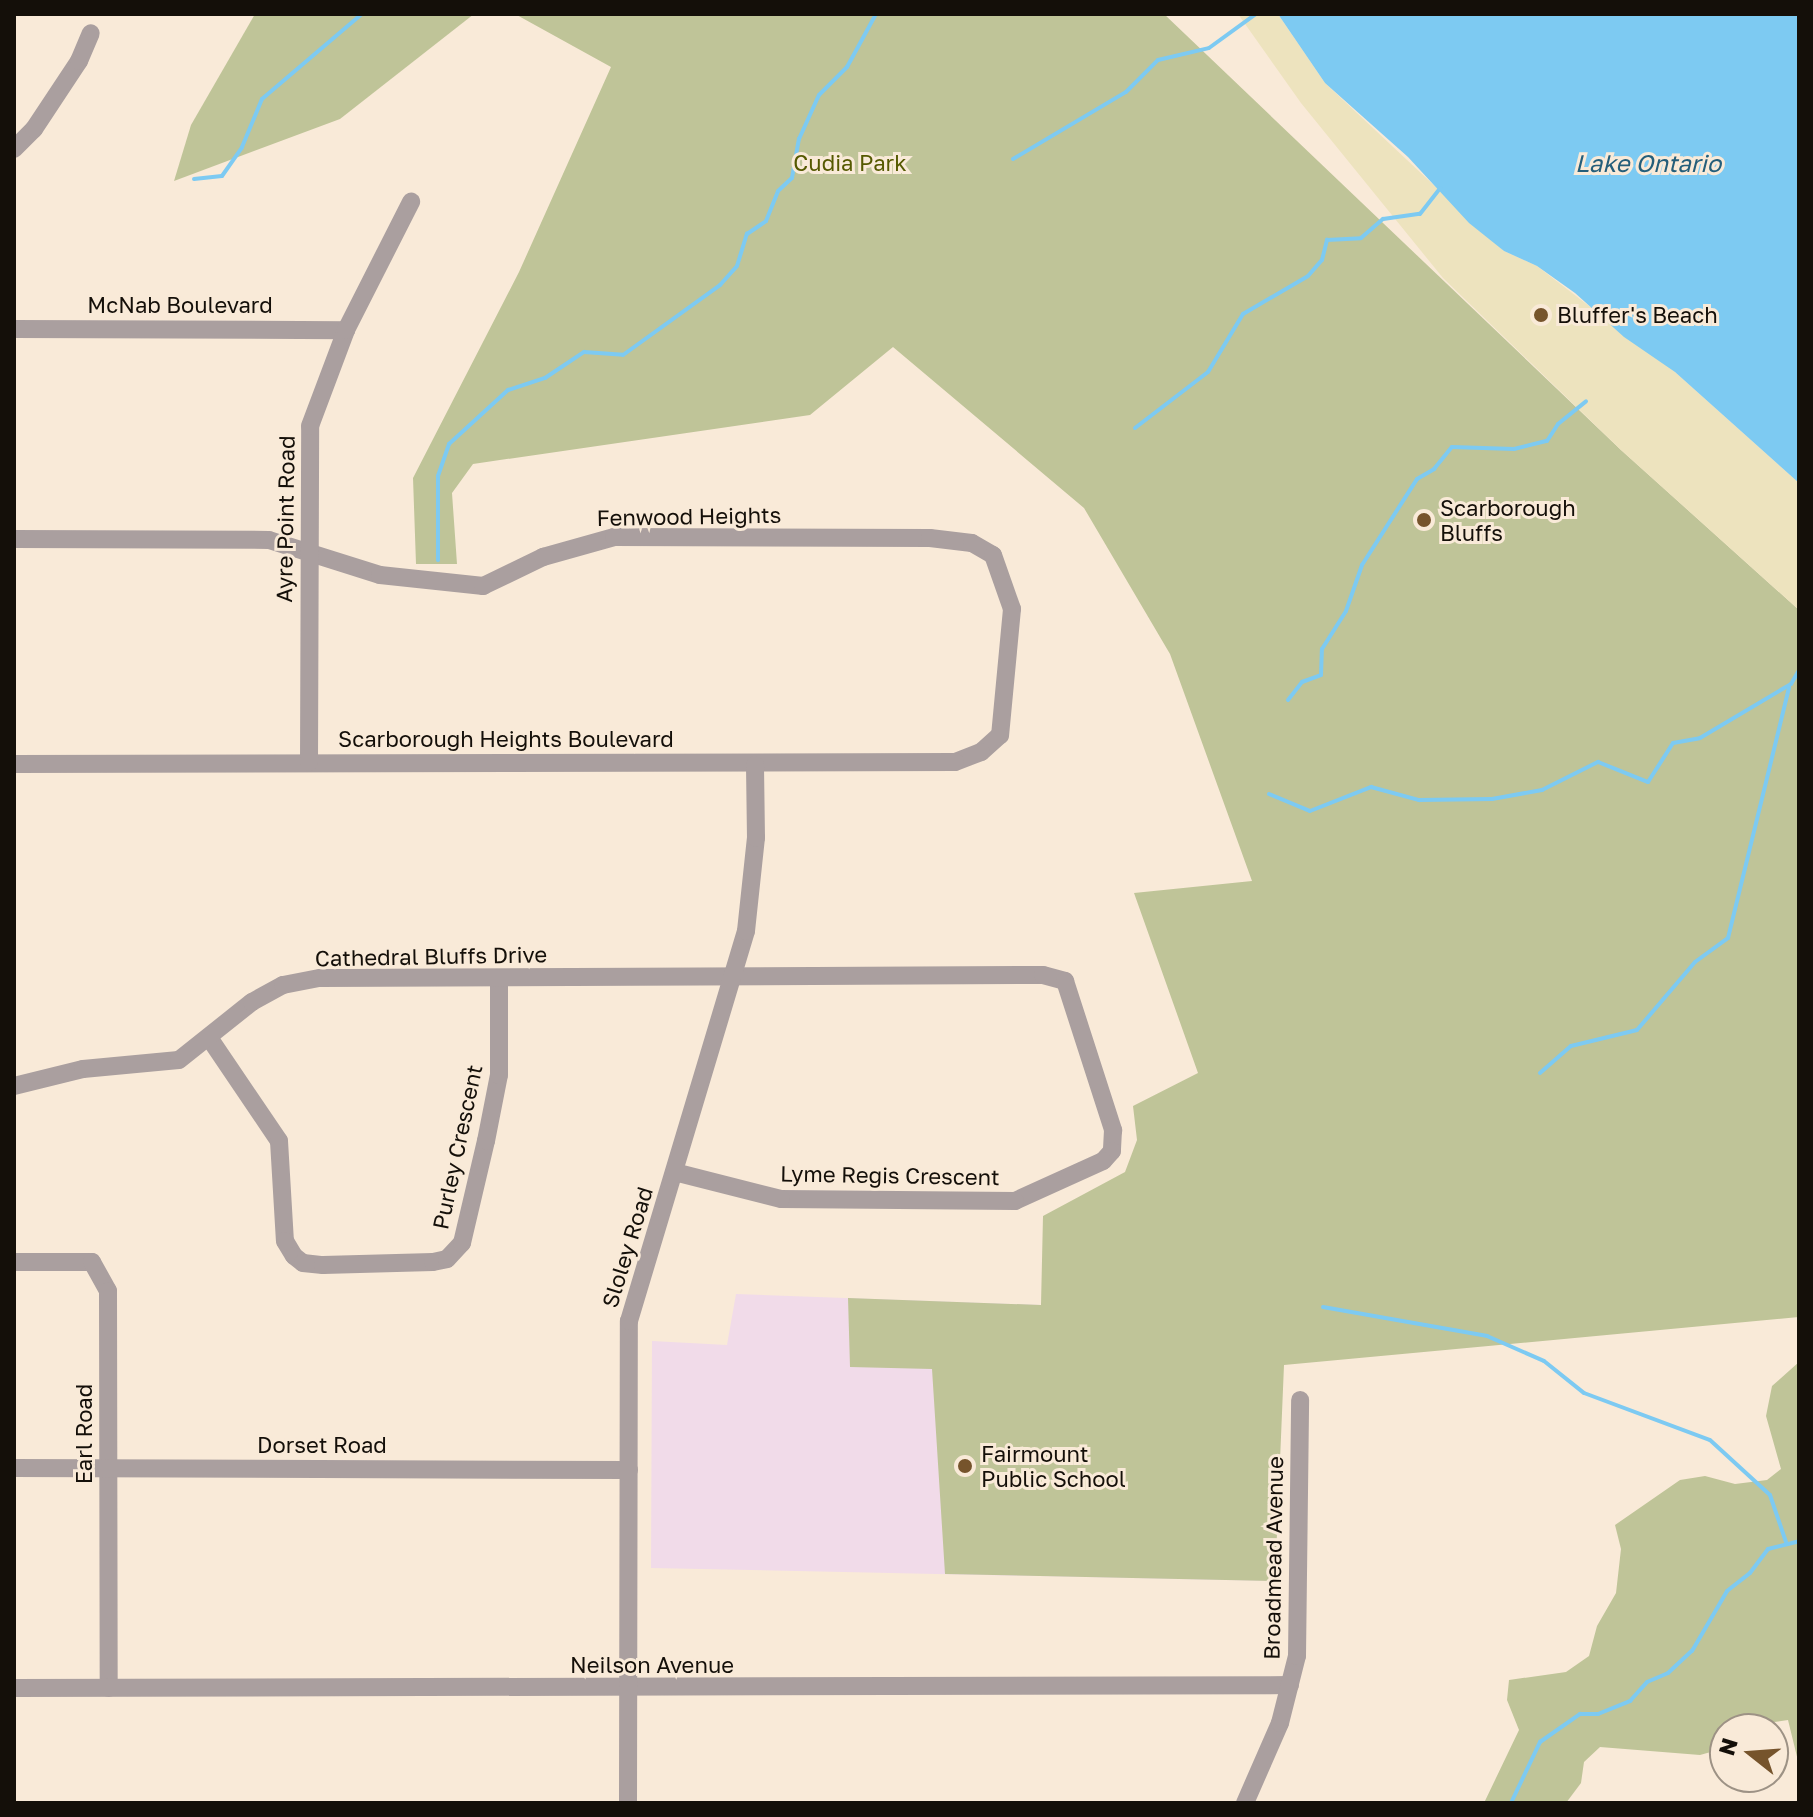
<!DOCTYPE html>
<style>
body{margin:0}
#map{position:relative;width:1813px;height:1817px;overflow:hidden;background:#f9ead8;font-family:"Golos Text",sans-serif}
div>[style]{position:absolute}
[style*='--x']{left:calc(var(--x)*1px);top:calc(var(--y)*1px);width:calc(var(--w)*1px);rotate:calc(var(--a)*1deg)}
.education>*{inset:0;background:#f1dbe9}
.green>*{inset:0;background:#bfc498}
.sand>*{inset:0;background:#ede3be}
.water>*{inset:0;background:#7dcaf2}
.stream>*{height:4px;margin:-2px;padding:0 2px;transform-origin:2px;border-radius:2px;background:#7dcaf2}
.street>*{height:18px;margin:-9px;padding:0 9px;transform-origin:9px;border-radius:9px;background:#aa9f9f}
.dots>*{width:22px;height:22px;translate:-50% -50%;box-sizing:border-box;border:4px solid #f9ead8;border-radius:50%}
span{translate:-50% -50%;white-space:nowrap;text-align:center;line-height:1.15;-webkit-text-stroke:6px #f9ead8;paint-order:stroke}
.park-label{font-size:22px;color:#555900}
.street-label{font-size:22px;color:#140f09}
.poi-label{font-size:22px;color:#140f09}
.left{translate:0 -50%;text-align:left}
.water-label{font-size:24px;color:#245e7a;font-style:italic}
.frame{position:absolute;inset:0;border:16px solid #140f09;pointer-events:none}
.north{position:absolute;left:1709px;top:1713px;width:80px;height:80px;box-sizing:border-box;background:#f9ead8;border:2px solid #9d9285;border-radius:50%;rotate:287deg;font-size:22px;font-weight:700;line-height:32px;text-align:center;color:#140f09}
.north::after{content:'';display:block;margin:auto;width:28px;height:36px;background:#76542c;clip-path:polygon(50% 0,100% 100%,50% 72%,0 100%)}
</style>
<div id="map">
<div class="education">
<i style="clip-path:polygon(736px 1294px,1041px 1305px,1275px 1581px,651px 1568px,652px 1341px,727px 1345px)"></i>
</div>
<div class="green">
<i style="clip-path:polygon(255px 14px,474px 14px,340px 119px,174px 181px,191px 125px)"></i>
<i style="clip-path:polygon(515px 14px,1164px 14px,1621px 450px,1799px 610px,1799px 1317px,1284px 1365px,1275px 1581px,945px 1574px,932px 1369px,850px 1367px,848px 1298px,1041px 1305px,1043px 1216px,1125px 1172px,1137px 1140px,1133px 1106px,1198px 1073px,1134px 893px,1252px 881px,1170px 654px,1084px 508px,893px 347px,810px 415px,473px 464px,452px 493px,457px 564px,416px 564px,413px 478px,519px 272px,611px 67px)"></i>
<i style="clip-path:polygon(1799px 1362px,1799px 1765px,1788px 1720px,1725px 1729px,1725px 1748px,1700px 1755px,1600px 1747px,1584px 1762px,1581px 1783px,1566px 1803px,1484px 1803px,1519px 1730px,1507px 1700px,1509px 1680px,1566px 1672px,1589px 1656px,1597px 1626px,1616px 1593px,1621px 1549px,1615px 1525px,1680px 1480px,1705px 1476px,1735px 1484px,1767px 1480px,1781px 1469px,1766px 1416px,1772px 1386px)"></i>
</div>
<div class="sand">
<i style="clip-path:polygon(1238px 14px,1278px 14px,1325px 83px,1504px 251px,1537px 266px,1675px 372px,1799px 483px,1799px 610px,1621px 450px,1443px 278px,1301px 103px)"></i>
</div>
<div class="water">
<i style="clip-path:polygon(1278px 14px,1799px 14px,1799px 483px,1675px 372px,1624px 337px,1575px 293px,1537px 266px,1504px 251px,1469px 223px,1408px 157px,1325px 83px)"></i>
</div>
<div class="stream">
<i style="--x:1013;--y:159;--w:131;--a:-30.7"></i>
<i style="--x:1126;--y:92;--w:45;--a:-45"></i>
<i style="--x:1158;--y:60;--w:52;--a:-13.2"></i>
<i style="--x:1209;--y:48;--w:58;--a:-35.9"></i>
<i style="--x:194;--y:179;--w:28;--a:-6"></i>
<i style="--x:222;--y:176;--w:35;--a:-55"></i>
<i style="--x:242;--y:147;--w:52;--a:-67.4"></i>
<i style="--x:262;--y:99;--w:131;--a:-40.4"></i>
<i style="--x:1135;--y:428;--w:92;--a:-37.5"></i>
<i style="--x:1208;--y:372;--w:68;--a:-58.9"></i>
<i style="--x:1243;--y:314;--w:75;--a:-30.3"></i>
<i style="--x:1308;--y:276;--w:21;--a:-49"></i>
<i style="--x:1322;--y:260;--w:21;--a:-76"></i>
<i style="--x:1327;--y:240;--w:34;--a:-3"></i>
<i style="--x:1361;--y:238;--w:29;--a:-41"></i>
<i style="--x:1383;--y:219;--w:37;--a:-8"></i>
<i style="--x:1420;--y:214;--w:33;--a:-52"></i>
<i style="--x:438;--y:560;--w:84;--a:-90"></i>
<i style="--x:438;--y:476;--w:34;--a:-71"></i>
<i style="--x:449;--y:444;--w:80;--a:-42.5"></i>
<i style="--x:508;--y:390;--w:39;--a:-18"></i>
<i style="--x:545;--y:378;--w:47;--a:-33.7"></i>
<i style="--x:584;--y:352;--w:39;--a:4"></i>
<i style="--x:623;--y:355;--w:120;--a:-35.8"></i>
<i style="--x:720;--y:285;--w:25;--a:-48"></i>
<i style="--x:737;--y:266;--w:34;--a:-73"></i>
<i style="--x:747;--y:234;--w:23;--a:-34"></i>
<i style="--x:766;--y:221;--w:32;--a:-68"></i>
<i style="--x:778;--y:191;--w:19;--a:-43"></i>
<i style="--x:792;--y:178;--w:40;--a:-80"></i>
<i style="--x:799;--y:139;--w:48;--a:-65.6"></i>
<i style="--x:819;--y:95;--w:40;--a:-45"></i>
<i style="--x:847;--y:67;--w:60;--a:-61.3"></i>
<i style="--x:1288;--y:700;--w:23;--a:-52"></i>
<i style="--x:1302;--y:682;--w:20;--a:-20"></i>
<i style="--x:1321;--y:675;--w:26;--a:-88"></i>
<i style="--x:1322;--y:649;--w:45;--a:-57.7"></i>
<i style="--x:1346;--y:611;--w:49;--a:-70.8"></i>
<i style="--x:1362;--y:565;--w:102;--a:-57.4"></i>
<i style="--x:1417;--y:479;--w:20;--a:-30"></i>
<i style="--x:1434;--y:469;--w:28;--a:-51"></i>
<i style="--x:1452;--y:447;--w:62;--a:1.8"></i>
<i style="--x:1514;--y:449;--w:34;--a:-14"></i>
<i style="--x:1547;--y:441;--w:20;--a:-57"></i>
<i style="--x:1558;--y:424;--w:36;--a:-39"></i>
<i style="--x:1269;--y:794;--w:44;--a:22.5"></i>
<i style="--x:1310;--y:811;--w:66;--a:-21.5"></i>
<i style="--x:1371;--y:787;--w:50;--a:15.2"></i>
<i style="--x:1419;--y:800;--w:73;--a:-0.8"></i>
<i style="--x:1492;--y:799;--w:51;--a:-10.2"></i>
<i style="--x:1542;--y:790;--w:63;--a:-26.6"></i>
<i style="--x:1598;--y:762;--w:54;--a:21.8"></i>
<i style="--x:1648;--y:782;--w:46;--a:-57.3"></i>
<i style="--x:1673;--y:743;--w:27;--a:-10"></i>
<i style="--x:1700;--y:738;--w:106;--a:-30.7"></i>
<i style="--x:1791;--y:684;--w:16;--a:-60"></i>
<i style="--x:1540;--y:1073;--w:41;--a:-41.1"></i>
<i style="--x:1571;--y:1046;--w:68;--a:-13.6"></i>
<i style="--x:1637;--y:1030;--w:89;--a:-49.5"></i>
<i style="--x:1695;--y:962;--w:41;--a:-36"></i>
<i style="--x:1728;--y:938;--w:258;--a:-76.3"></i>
<i style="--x:1323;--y:1307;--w:167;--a:10"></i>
<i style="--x:1487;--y:1336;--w:62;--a:23.7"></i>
<i style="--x:1544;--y:1361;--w:51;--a:38.7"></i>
<i style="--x:1584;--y:1393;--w:134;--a:20.5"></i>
<i style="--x:1710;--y:1440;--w:81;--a:42.5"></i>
<i style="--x:1770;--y:1495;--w:50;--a:71.2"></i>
<i style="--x:1511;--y:1803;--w:68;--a:-64.6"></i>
<i style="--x:1540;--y:1742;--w:49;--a:-35"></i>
<i style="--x:1580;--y:1714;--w:18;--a:0"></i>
<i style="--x:1598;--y:1714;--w:35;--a:-22"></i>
<i style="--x:1630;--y:1701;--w:25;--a:-48"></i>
<i style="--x:1647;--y:1682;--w:23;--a:-23"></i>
<i style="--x:1668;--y:1673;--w:33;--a:-43"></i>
<i style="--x:1692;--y:1651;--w:69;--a:-59.7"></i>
<i style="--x:1727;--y:1591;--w:29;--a:-38"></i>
<i style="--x:1750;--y:1573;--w:30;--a:-53"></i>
<i style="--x:1768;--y:1549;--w:32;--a:-14"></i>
</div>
<div class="street">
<i style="--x:14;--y:149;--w:28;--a:-45"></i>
<i style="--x:34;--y:129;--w:82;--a:-56.5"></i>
<i style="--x:79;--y:61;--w:30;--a:-67"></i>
<i style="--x:14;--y:329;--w:332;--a:0.2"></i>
<i style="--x:14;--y:539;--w:255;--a:0.2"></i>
<i style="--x:269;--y:540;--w:116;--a:17.5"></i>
<i style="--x:380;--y:575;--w:104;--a:6.1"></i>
<i style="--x:483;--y:586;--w:67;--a:-25.8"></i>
<i style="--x:543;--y:557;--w:74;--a:-15.7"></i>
<i style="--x:614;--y:537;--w:316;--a:0.2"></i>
<i style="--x:930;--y:538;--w:42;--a:6.8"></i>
<i style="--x:972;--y:543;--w:24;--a:30"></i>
<i style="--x:993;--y:555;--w:57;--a:70.6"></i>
<i style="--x:1012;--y:609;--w:127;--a:95.4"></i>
<i style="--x:1000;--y:735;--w:25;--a:138"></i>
<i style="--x:981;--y:752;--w:28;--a:159"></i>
<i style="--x:955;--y:762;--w:941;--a:179.88"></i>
<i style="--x:309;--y:762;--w:336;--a:-89.8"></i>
<i style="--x:310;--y:426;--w:103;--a:-69.4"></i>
<i style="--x:346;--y:330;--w:144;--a:-63.1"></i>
<i style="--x:210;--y:1039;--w:123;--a:55.9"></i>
<i style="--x:279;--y:1141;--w:100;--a:86.6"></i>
<i style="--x:285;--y:1241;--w:17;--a:59"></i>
<i style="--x:294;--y:1256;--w:11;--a:38"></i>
<i style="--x:303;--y:1263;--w:20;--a:6"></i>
<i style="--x:323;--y:1265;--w:110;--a:-1.6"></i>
<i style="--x:433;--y:1262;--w:14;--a:-12"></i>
<i style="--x:447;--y:1259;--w:22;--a:-47"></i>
<i style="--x:462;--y:1243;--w:105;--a:-76.8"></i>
<i style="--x:486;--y:1141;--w:67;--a:-78.9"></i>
<i style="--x:499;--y:1075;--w:97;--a:-90"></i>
<i style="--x:14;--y:1086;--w:71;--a:-13.8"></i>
<i style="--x:83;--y:1069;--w:96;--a:-5.4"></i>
<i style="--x:179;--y:1060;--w:93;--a:-38.5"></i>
<i style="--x:252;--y:1002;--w:35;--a:-29"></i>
<i style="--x:283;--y:985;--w:38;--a:-11"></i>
<i style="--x:320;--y:978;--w:723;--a:-0.24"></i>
<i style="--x:1043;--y:975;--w:23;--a:15"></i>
<i style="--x:1065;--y:981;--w:157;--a:72.1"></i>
<i style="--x:1113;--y:1130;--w:21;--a:93"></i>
<i style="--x:1112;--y:1151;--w:13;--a:132"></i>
<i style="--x:1103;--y:1161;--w:97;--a:155.6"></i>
<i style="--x:1015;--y:1201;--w:234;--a:-179.5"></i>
<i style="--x:781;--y:1199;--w:110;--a:-165.8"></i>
<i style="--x:14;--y:1262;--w:78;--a:0"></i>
<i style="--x:92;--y:1262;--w:33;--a:61"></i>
<i style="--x:108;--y:1291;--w:397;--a:89.9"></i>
<i style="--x:14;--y:1468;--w:615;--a:0.19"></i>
<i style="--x:14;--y:1688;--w:1276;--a:-0.13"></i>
<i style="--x:628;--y:1803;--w:482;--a:-89.9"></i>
<i style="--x:629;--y:1321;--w:407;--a:-73.3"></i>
<i style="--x:746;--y:931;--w:94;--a:-83.9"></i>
<i style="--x:756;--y:838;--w:73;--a:-90.8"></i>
<i style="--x:1245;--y:1803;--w:87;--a:-66.4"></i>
<i style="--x:1280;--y:1723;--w:69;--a:-75.8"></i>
<i style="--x:1297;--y:1656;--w:256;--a:-89.3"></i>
</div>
<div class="dots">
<i style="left:1541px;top:315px;background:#76542c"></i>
<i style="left:1424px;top:520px;background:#76542c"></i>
<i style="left:965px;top:1466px;background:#76542c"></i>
</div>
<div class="park-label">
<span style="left:850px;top:163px">Cudia Park</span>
</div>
<div class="street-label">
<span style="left:180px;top:305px">McNab Boulevard</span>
<span style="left:689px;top:516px;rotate:-1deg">Fenwood Heights</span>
<span style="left:285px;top:519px;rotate:-89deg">Ayre Point Road</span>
<span style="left:506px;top:739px">Scarborough Heights Boulevard</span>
<span style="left:431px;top:956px;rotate:-1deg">Cathedral Bluffs Drive</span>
<span style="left:457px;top:1147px;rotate:-78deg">Purley Crescent</span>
<span style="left:890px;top:1175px;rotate:1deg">Lyme Regis Crescent</span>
<span style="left:627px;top:1247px;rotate:-73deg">Sloley Road</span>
<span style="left:84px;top:1434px;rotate:-90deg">Earl Road</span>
<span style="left:322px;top:1445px">Dorset Road</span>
<span style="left:1273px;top:1558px;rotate:-89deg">Broadmead Avenue</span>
<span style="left:652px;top:1665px">Neilson Avenue</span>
</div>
<div class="poi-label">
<span class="left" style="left:1557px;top:315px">Bluffer's Beach</span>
<span class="left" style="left:1440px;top:520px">Scarborough<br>Bluffs</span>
<span class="left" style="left:981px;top:1466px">Fairmount<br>Public School</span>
</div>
<div class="water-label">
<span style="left:1648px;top:163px">Lake Ontario</span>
</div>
<div class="frame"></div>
<div class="north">N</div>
</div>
